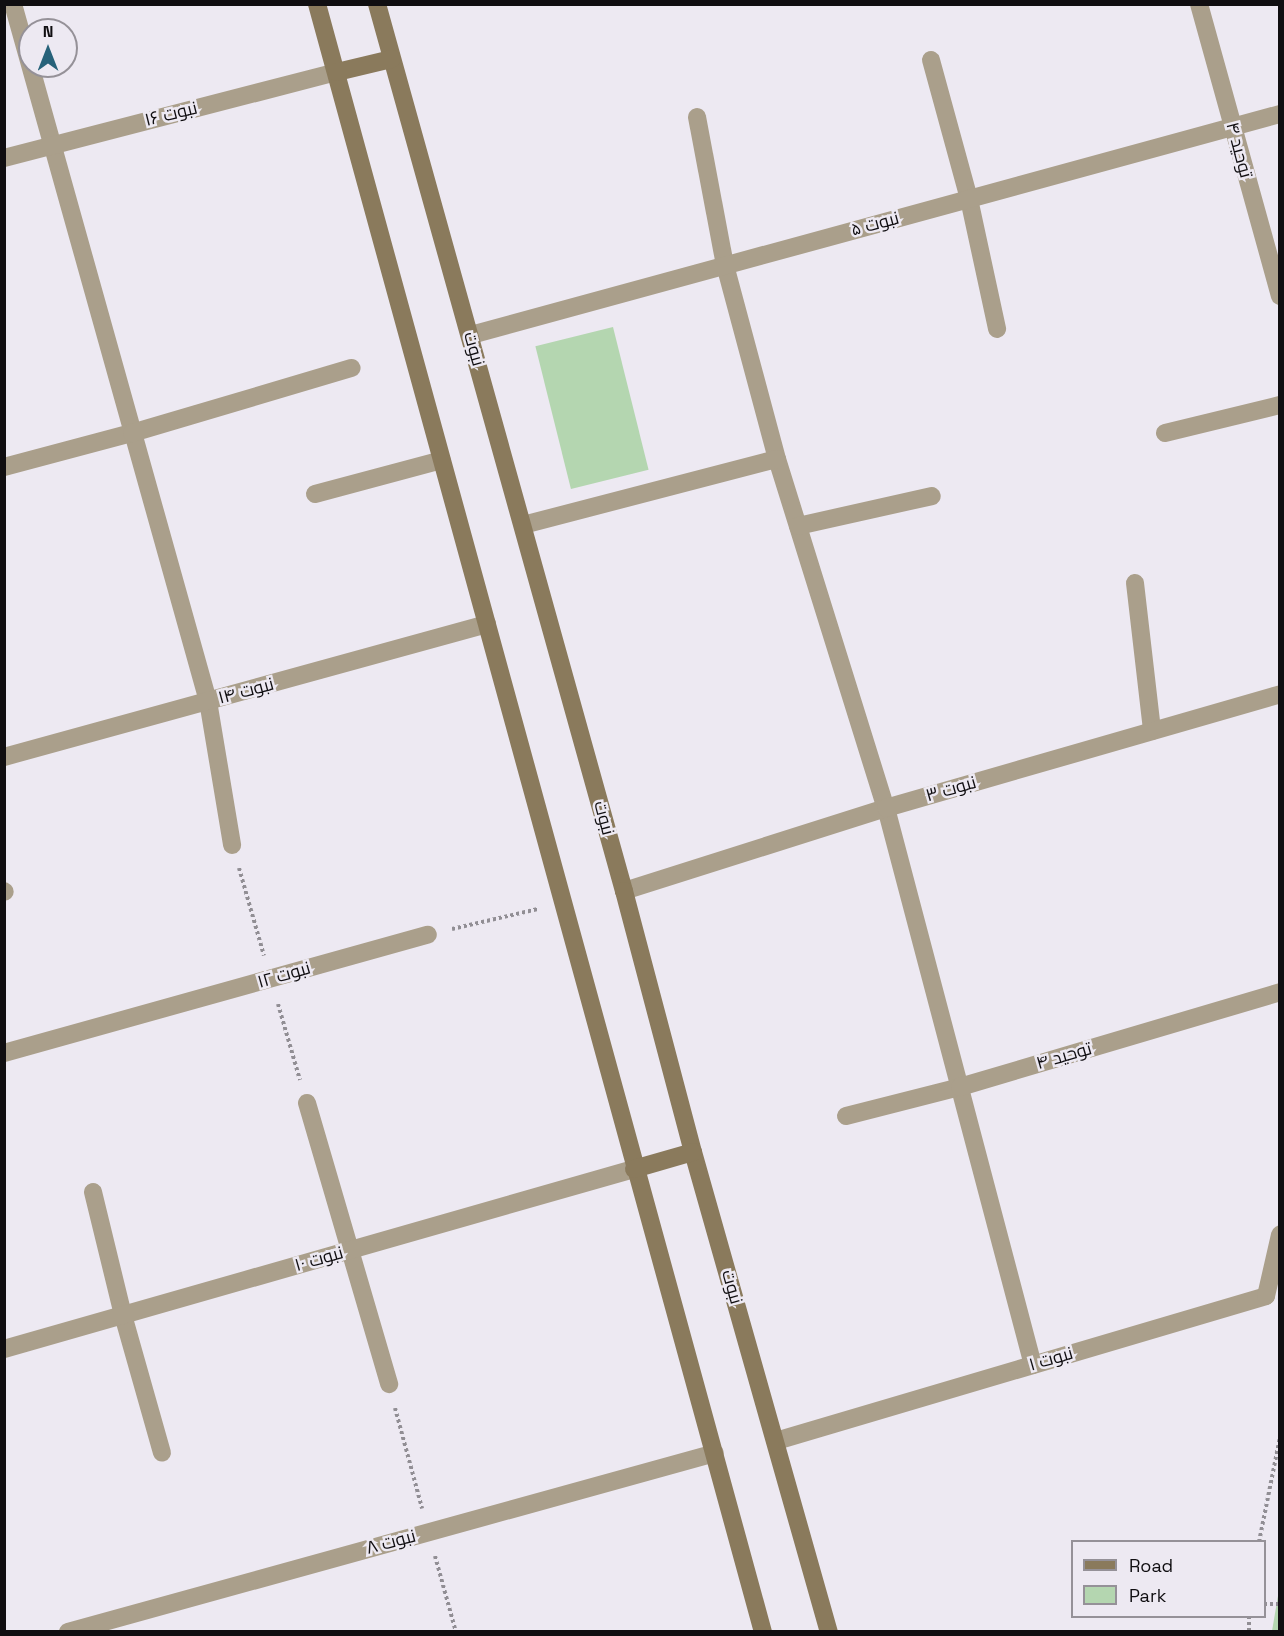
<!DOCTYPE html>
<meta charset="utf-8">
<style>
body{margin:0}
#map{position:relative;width:1284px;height:1636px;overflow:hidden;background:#ede9f2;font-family:"Space Grotesk",Cairo,sans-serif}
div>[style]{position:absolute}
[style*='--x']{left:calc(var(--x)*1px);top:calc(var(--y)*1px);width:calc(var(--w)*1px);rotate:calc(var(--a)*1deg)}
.green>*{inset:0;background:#b4d6b0;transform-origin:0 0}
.path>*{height:4px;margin-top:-2px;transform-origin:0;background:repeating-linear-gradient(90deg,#918e94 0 3px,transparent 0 6px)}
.street>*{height:18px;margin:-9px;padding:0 9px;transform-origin:9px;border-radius:9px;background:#aa9f8b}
.secondary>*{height:18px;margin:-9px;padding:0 9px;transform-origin:9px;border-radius:9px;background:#8a7a5c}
span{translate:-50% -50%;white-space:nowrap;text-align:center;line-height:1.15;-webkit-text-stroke:5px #ede9f2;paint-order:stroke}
.street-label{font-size:18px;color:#100e11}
.frame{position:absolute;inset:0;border:6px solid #100e11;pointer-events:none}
.legend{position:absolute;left:1071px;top:1540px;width:195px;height:78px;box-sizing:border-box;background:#ede9f2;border:2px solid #959198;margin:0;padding:8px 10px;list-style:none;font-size:18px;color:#100e11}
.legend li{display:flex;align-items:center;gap:12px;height:30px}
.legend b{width:30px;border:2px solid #959198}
.north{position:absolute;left:18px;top:18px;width:60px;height:60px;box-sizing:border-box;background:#ede9f2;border:2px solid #959198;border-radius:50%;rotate:0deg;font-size:16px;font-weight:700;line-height:24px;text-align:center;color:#100e11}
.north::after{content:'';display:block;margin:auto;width:21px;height:27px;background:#27627a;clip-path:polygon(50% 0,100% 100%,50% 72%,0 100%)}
</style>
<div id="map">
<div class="green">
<i style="left:613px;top:327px;width:147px;height:80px;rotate:76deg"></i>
<i style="clip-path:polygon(1279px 1590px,1279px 1631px,1272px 1631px)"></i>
</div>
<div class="path">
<i style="--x:239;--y:868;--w:91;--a:74.1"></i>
<i style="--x:452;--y:929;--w:88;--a:-13.1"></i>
<i style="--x:278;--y:1004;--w:79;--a:73.9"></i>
<i style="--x:395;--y:1408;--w:104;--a:74.9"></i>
<i style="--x:1259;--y:1542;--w:107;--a:-78.7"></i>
<i style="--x:435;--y:1556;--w:79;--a:74.6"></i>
<i style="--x:1264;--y:1604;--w:16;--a:0"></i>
<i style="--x:1249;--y:1616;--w:16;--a:90"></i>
</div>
<div class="street">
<i style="--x:13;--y:4;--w:724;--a:74.37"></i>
<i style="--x:208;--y:701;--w:146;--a:80.5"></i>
<i style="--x:1199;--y:4;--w:303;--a:74.5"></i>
<i style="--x:931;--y:60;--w:144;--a:74.7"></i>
<i style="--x:969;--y:199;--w:133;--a:77.8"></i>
<i style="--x:697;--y:117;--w:151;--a:79.3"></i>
<i style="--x:725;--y:265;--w:201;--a:75"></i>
<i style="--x:777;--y:459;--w:366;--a:72.7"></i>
<i style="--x:886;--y:808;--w:576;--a:75.22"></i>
<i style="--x:4;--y:158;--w:344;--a:-14.5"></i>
<i style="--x:471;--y:335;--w:839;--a:-15.28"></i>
<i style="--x:1165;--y:433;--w:118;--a:-13.7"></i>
<i style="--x:4;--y:467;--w:132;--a:-14.9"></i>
<i style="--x:132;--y:433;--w:229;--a:-16.5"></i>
<i style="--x:315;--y:494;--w:131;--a:-15"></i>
<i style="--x:523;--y:525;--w:262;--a:-14.6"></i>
<i style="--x:798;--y:526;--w:137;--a:-12.6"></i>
<i style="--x:1135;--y:583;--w:149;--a:83.4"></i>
<i style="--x:4;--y:757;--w:501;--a:-15.4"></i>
<i style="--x:4;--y:891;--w:1;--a:45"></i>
<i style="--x:624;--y:891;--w:275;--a:-17.6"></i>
<i style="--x:886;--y:808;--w:410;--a:-16.1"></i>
<i style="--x:4;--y:1053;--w:440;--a:-15.6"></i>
<i style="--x:307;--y:1103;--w:293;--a:73.7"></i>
<i style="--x:846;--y:1116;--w:118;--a:-14.3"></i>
<i style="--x:960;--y:1087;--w:334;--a:-16.5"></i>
<i style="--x:93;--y:1192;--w:127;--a:76.3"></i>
<i style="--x:123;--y:1315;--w:143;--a:74.2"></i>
<i style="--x:4;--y:1349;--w:655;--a:-15.95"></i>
<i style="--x:776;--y:1441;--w:511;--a:-16.48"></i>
<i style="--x:1266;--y:1296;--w:63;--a:-77.1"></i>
<i style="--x:68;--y:1632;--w:671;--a:-15.46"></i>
</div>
<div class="secondary">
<i style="--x:317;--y:4;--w:1688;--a:74.68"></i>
<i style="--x:377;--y:4;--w:921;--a:74.44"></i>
<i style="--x:624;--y:891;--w:270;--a:75.2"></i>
<i style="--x:693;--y:1152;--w:499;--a:74.2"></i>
<i style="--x:337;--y:72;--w:56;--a:-13.5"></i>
<i style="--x:634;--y:1169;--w:61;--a:-16.1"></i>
</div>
<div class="street-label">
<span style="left:171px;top:114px;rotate:-14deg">نبوت ۱۶</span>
<span style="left:1239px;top:150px;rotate:75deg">توحید ۴</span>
<span style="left:875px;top:224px;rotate:-15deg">نبوت ۵</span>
<span style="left:474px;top:349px;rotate:74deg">نبوت</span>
<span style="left:246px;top:691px;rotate:-15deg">نبوت ۱۴</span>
<span style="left:951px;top:789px;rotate:-16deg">نبوت ۳</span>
<span style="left:604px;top:818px;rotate:75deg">نبوت</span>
<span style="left:284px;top:975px;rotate:-16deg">نبوت ۱۲</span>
<span style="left:1064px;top:1056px;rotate:-16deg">توحید ۴</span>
<span style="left:319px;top:1259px;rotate:-16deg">نبوت ۱۰</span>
<span style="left:732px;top:1287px;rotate:74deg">نبوت</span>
<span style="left:1051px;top:1359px;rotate:-16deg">نبوت ۱</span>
<span style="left:391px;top:1542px;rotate:-15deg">نبوت ۸</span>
</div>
<div class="frame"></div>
<ul class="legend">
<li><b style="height:8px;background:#8a7a5c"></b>Road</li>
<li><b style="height:16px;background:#b4d6b0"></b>Park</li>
</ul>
<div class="north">N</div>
</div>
